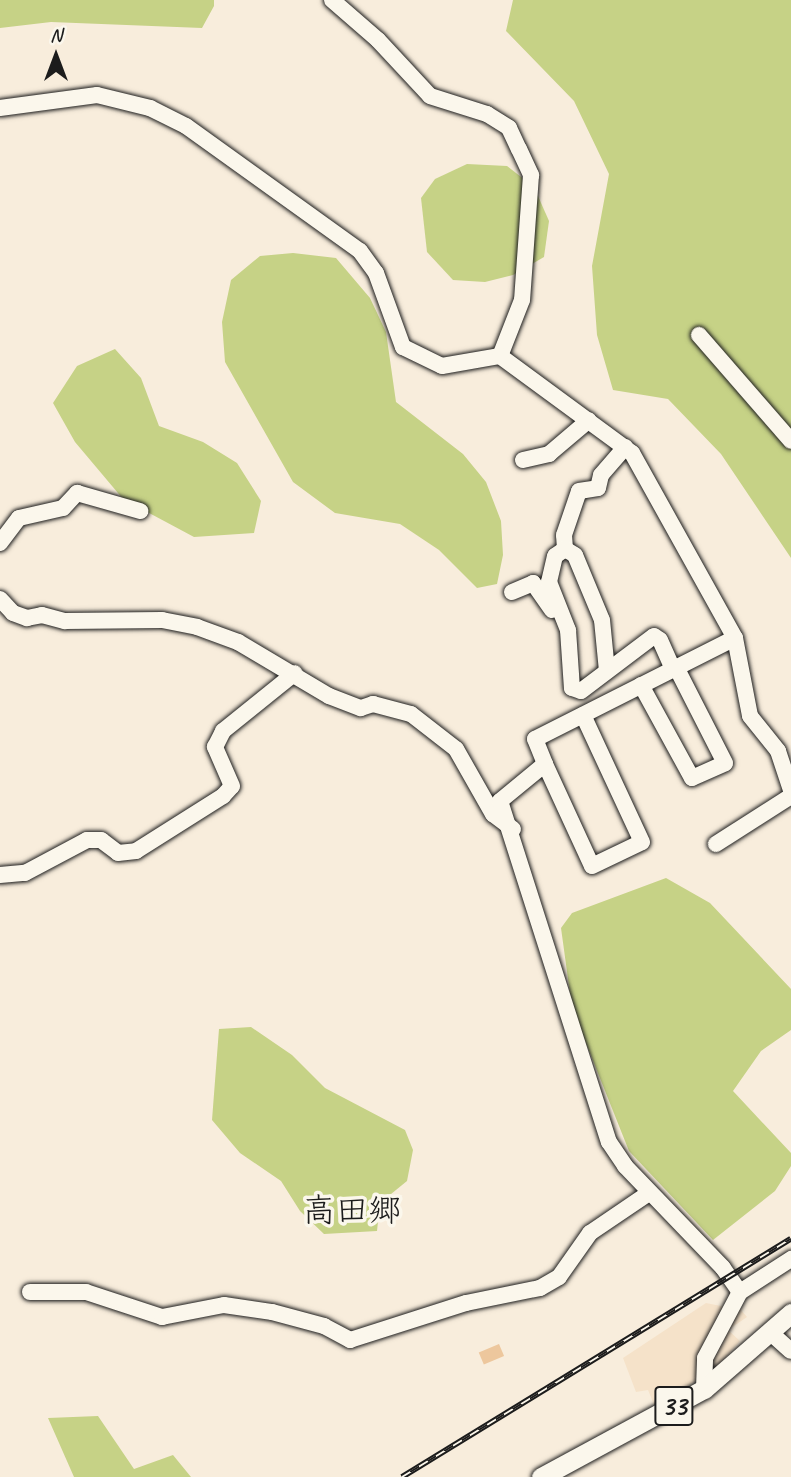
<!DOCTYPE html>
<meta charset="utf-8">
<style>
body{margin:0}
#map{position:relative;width:791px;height:1477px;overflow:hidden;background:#f8eddc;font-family:Caveat,"Klee One",sans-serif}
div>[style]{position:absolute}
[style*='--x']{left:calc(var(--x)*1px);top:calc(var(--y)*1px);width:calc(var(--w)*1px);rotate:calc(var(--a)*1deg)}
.built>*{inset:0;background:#f5e2c9}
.green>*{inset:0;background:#c6d286}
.building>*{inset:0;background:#edc79d;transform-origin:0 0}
.roads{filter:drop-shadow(0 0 2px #1c1c1c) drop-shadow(0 0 2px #1c1c1c)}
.minor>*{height:16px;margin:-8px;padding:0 8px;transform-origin:8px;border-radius:8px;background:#fbf7ec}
.major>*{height:19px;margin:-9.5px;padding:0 9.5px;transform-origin:9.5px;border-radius:9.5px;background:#fbf7ec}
.rail>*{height:6px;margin-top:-3px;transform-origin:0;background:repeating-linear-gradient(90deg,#fbf7ec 0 10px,#1c1c1c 0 20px);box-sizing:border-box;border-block:2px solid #1c1c1c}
span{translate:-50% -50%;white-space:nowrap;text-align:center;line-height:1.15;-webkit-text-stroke:7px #fbf7ec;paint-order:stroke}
.shield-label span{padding:2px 5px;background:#fbf7ec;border:2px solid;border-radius:5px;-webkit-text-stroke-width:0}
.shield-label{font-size:28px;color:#1c1c1c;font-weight:700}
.quarter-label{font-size:33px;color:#1c1c1c}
.north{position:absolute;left:21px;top:21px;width:70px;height:70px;-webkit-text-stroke:5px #fbf7ec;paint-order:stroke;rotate:0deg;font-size:19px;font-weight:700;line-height:28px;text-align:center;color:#1c1c1c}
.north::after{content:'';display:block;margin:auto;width:24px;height:32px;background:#1c1c1c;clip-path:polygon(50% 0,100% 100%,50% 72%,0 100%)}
</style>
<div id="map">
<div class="built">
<i style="clip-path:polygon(706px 1303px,741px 1310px,747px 1317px,728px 1330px,740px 1341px,717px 1367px,655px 1407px,648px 1390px,636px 1392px,623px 1358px)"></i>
</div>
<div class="green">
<i style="clip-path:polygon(0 0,214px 0,214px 6px,202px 28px,51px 22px,0 28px)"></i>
<i style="clip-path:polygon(513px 0,791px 0,791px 558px,721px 454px,668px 399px,613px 390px,597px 335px,592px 266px,609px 174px,574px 101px,506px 31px)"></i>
<i style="clip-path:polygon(467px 164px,507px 166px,534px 187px,549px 221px,544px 257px,513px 275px,485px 282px,453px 280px,427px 252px,421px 198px,435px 179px)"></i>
<i style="clip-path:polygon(293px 253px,336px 258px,370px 298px,386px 332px,396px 402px,463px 454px,486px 482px,501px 521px,503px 555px,497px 584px,477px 588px,439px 550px,400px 524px,335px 513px,293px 482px,225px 362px,222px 322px,231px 280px,260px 256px)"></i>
<i style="clip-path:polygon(115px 349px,141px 378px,159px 426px,203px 442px,237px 463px,261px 501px,254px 533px,194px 537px,123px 499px,75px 442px,53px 403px,77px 366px)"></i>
<i style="clip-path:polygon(666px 878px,710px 903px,791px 989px,791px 1030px,761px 1051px,733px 1091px,791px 1153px,791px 1166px,775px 1191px,713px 1240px,629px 1151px,572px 1008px,561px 928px,572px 913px)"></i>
<i style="clip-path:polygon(251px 1027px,292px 1055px,325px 1088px,405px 1130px,413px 1150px,407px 1181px,380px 1203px,377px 1231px,324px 1234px,300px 1211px,281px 1181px,240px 1153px,212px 1120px,219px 1029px)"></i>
<i style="clip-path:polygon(98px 1416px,134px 1469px,173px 1455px,191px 1477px,74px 1477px,48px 1418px)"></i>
</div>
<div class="building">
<i style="left:499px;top:1344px;width:13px;height:22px;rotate:67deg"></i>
</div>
<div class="roads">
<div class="minor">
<i style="--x:332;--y:0;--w:61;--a:41"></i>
<i style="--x:378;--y:40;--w:76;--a:47.1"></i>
<i style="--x:430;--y:96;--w:60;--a:17.5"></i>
<i style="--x:487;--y:114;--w:26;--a:32"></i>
<i style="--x:509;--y:128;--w:23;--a:65"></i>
<i style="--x:519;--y:149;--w:29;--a:65"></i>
<i style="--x:531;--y:175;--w:125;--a:94.1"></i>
<i style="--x:522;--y:300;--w:60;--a:111.4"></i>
<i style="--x:0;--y:108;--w:98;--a:-7.6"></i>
<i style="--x:97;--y:95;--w:55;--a:13.8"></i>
<i style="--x:150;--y:108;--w:40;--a:26.6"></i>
<i style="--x:186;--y:126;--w:214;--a:35.7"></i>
<i style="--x:360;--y:251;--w:27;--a:54"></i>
<i style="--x:376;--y:273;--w:79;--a:70"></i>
<i style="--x:403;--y:347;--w:43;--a:26"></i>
<i style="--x:442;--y:366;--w:59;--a:-9.8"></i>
<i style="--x:500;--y:356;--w:164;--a:36.3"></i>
<i style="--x:632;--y:453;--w:212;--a:60.9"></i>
<i style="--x:735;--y:638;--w:79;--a:79.1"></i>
<i style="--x:750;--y:716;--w:45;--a:51.3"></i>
<i style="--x:778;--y:751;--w:41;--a:71.6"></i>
<i style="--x:699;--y:335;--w:140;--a:49"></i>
<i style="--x:523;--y:460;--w:27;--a:-13"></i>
<i style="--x:549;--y:454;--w:52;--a:-40.4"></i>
<i style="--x:0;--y:543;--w:31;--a:-53"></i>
<i style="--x:19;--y:518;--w:45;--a:-12.8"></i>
<i style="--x:63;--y:508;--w:21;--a:-47"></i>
<i style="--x:77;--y:493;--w:66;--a:15.9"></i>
<i style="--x:565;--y:549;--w:14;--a:-94"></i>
<i style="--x:564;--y:535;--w:46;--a:-71.2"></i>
<i style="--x:579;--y:491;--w:19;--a:-9"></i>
<i style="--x:598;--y:488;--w:13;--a:-77"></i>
<i style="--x:601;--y:475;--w:37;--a:-49"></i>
<i style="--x:512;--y:592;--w:23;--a:-23"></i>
<i style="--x:533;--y:583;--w:33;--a:55"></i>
<i style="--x:0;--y:599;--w:19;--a:47"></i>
<i style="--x:13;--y:613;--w:15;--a:20"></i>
<i style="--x:27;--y:618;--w:15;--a:-11"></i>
<i style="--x:42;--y:615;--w:24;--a:15"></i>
<i style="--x:65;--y:621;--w:97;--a:-0.6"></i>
<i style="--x:162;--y:620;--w:36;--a:11"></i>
<i style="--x:197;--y:627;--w:44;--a:20.1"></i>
<i style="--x:238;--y:642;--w:106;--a:30.7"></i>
<i style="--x:329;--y:696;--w:34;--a:21"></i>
<i style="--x:361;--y:708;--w:13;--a:-18"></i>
<i style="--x:373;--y:704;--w:39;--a:15"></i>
<i style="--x:411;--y:714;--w:57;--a:37.9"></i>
<i style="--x:456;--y:749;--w:75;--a:60.4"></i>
<i style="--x:493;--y:814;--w:25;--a:37"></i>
<i style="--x:735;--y:638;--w:224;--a:153.2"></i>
<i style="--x:535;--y:739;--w:27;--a:68"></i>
<i style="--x:545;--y:764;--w:58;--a:140.6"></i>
<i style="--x:500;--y:801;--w:358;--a:72.3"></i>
<i style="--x:609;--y:1142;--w:29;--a:56"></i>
<i style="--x:625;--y:1166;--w:141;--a:46.1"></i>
<i style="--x:723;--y:1268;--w:29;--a:55"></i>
<i style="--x:607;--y:671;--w:51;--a:-95.6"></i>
<i style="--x:602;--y:620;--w:70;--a:-112.6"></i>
<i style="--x:575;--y:555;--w:12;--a:-149"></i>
<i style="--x:565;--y:549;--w:12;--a:145"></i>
<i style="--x:555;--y:556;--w:27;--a:103"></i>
<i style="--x:549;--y:582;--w:52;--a:68.4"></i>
<i style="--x:568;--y:630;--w:58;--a:86.1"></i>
<i style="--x:572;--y:688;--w:9;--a:18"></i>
<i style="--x:581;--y:691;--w:91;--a:-37"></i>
<i style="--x:654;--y:636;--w:7;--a:34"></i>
<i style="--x:660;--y:640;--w:32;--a:66"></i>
<i style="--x:641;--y:685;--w:106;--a:61.3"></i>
<i style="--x:692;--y:778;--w:36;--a:-24"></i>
<i style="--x:725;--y:763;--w:108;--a:-117"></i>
<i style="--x:545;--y:764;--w:112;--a:65.3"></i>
<i style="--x:592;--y:866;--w:55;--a:-25.6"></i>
<i style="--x:642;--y:842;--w:140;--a:-114.9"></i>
<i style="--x:716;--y:844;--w:89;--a:-32.6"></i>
<i style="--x:0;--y:875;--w:25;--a:-5"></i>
<i style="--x:25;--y:873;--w:70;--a:-28"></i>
<i style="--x:87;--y:840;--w:14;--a:0"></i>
<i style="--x:101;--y:840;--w:21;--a:37"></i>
<i style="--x:118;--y:853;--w:18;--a:-6"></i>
<i style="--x:136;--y:851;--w:103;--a:-32.3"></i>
<i style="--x:223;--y:796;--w:13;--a:-48"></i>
<i style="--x:232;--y:786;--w:43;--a:-113.6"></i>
<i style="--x:215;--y:747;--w:18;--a:-63"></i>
<i style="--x:223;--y:731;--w:92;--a:-38.9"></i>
<i style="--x:30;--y:1292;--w:56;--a:0"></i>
<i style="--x:86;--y:1292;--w:80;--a:18.2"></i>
<i style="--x:162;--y:1317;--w:63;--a:-11"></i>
<i style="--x:224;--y:1305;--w:49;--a:8.3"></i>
<i style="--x:272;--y:1312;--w:54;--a:15.1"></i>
<i style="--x:324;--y:1326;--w:30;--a:28"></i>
<i style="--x:350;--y:1340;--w:122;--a:-17.7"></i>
<i style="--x:466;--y:1303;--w:76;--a:-11.5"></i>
<i style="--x:540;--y:1288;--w:22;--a:-30"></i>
<i style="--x:559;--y:1277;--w:54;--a:-54.8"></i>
<i style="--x:590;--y:1233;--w:71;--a:-34.1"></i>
<i style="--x:772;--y:1334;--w:25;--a:42"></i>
<i style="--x:704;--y:1389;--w:31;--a:-88"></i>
<i style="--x:705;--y:1358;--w:75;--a:-62.1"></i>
<i style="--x:740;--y:1292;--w:61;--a:-32.9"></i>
</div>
<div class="major">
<i style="--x:541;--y:1477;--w:185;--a:-28.4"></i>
<i style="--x:704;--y:1389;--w:116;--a:-41.1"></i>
</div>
</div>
<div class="rail">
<i style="--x:402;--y:1477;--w:456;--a:-31.5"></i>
</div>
<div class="shield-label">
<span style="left:674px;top:1406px">33</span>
</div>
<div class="quarter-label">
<span style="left:352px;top:1211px">高田郷</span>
</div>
<div class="north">N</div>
</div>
